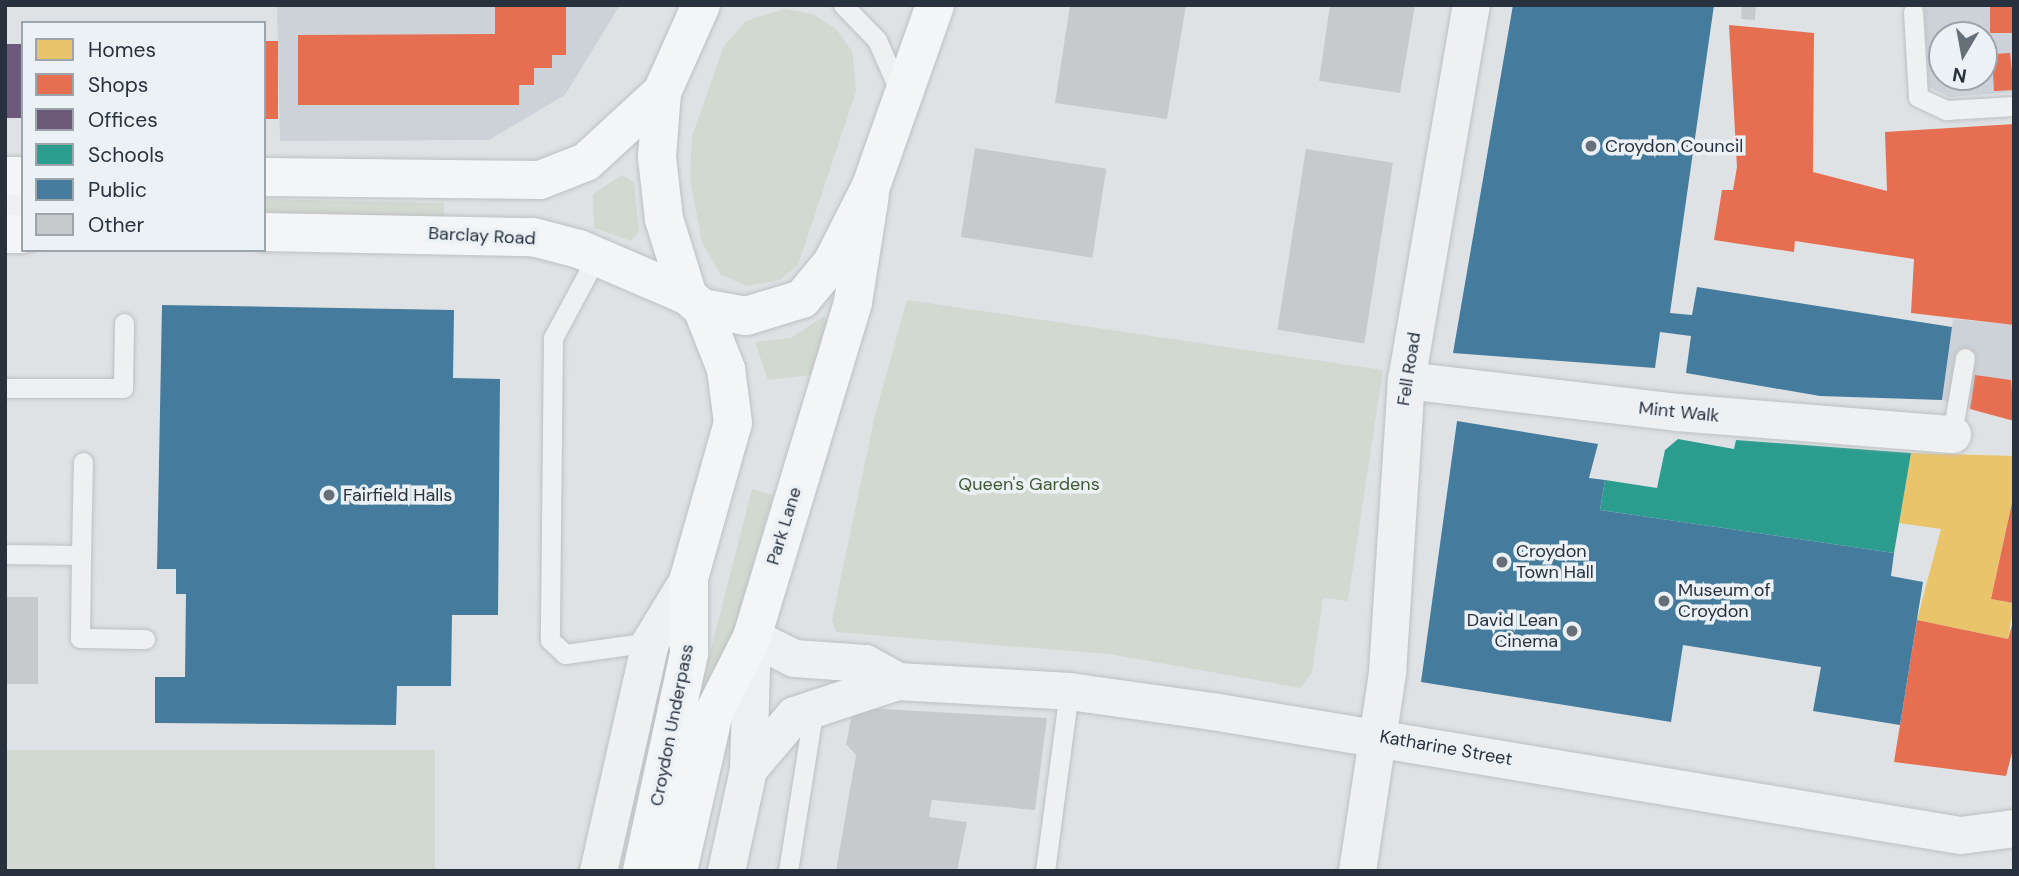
<!DOCTYPE html>
<style>
body{margin:0}
#map{position:relative;width:2019px;height:876px;overflow:hidden;background:#dfe2e5;font-family:"DM Sans",sans-serif}
div>[style]{position:absolute}
[style*='--x']{left:calc(var(--x)*1px);top:calc(var(--y)*1px);width:calc(var(--w)*1px);rotate:calc(var(--a)*1deg)}
.built>*{inset:0;background:#cdd2d8}
.green>*{inset:0;background:#d1d9d0;transform-origin:0 0}
.homes>*{inset:0;background:#e9c46a}
.shops>*{inset:0;background:#e76f51;transform-origin:0 0}
.offices>*{inset:0;background:#6d597a;transform-origin:0 0}
.schools>*{inset:0;background:#2a9d8f}
.public>*{inset:0;background:#457b9d}
.building>*{inset:0;background:#c7cacd;transform-origin:0 0}
.roads{filter:drop-shadow(0 0 2px #bec0c3) drop-shadow(0 0 2px #bec0c3)}
.lane>*{height:19px;margin:-9.5px;padding:0 9.5px;transform-origin:9.5px;border-radius:9.5px;background:#eff0f2}
.street>*{height:37px;margin:-18.5px;padding:0 18.5px;transform-origin:18.5px;border-radius:18.5px;background:#eff0f2}
.primary>*{height:38px;margin:-19px;padding:0 19px;transform-origin:19px;border-radius:19px;background:#f3f5f6}
.highway>*{height:38px;margin:-19px;padding:0 19px;transform-origin:19px;border-radius:19px;background:#f3f5f6}
.dots>*{width:19px;height:19px;translate:-50% -50%;box-sizing:border-box;border:4px solid #ecf1f5;border-radius:50%}
span{translate:-50% -50%;white-space:nowrap;text-align:center;line-height:1.15;-webkit-text-stroke:7px #ecf1f5;paint-order:stroke}
.poi-label{font-size:18px;color:#27323e}
.left{translate:0 -50%;text-align:left}
.right{translate:-100% -50%;text-align:right}
.street-label{font-size:18px;color:#27323e}
.park-label{font-size:18px;color:#405a34}
.frame{position:absolute;inset:0;border:7px solid #27323e;pointer-events:none}
.legend{position:absolute;left:21px;top:21px;width:245px;height:231px;box-sizing:border-box;background:#ecf1f5;border:2px solid #9da5ac;margin:0;padding:9px 12px;list-style:none;font-size:21px;color:#27323e}
.legend li{display:flex;align-items:center;gap:14px;height:35px}
.legend b{width:35px;border:2px solid #9da5ac}
.north{position:absolute;left:1928px;top:21px;width:70px;height:70px;box-sizing:border-box;background:#ecf1f5;border:2px solid #9da5ac;border-radius:50%;rotate:190deg;font-size:19px;font-weight:700;line-height:28px;text-align:center;color:#27323e}
.north::after{content:'';display:block;margin:auto;width:24px;height:32px;background:#677078;clip-path:polygon(50% 0,100% 100%,50% 72%,0 100%)}
</style>
<div id="map">
<div class="built">
<i style="clip-path:polygon(277px 5px,620px 5px,565px 95px,489px 140px,280px 141px)"></i>
<i style="clip-path:polygon(evenodd,1924px 5px,2014px 5px,2014px 92px,1949px 97px,1929px 87px,1924px 5px,1942px 35px,1984px 35px,1984px 77px,1942px 77px,1942px 35px)"></i>
<i style="clip-path:polygon(1953px 319px,2014px 325px,2014px 420px,1942px 400px)"></i>
</div>
<div class="green">
<i style="clip-path:polygon(784px 9px,813px 14px,836px 29px,852px 51px,856px 91px,798px 265px,780px 280px,746px 286px,720px 274px,702px 242px,690px 179px,692px 136px,724px 46px,746px 21px)"></i>
<i style="clip-path:polygon(622px 175px,634px 182px,639px 232px,631px 241px,594px 228px,593px 194px)"></i>
<i style="clip-path:polygon(264px 199px,444px 203px,444px 217px,264px 216px)"></i>
<i style="clip-path:polygon(907px 300px,1383px 370px,1348px 601px,1323px 598px,1312px 672px,1301px 688px,1109px 654px,836px 632px,832px 620px,875px 415px)"></i>
<i style="clip-path:polygon(824px 316px,828px 323px,810px 375px,768px 380px,755px 342px,791px 338px)"></i>
<i style="clip-path:polygon(752px 489px,773px 495px,732px 638px,696px 708px)"></i>
<i style="left:5px;top:750px;width:430px;height:121px"></i>
</div>
<div class="homes">
<i style="clip-path:polygon(1911px 453px,2014px 456px,2014px 492px,1991px 599px,2014px 603px,2008px 639px,1917px 620px,1941px 529px,1899px 523px)"></i>
</div>
<div class="shops">
<i style="clip-path:polygon(495px 5px,566px 5px,566px 55px,552px 55px,552px 68px,534px 68px,534px 85px,519px 85px,519px 105px,298px 105px,298px 35px,495px 34px)"></i>
<i style="left:1990px;top:5px;width:24px;height:28px"></i>
<i style="clip-path:polygon(1729px 25px,1814px 33px,1813px 172px,1887px 191px,1885px 132px,2014px 124px,2014px 325px,1911px 313px,1914px 259px,1795px 241px,1794px 252px,1714px 240px,1722px 190px,1733px 190px,1737px 167px)"></i>
<i style="left:264px;top:41px;width:14px;height:78px"></i>
<i style="clip-path:polygon(2009px 43px,2014px 90px,1994px 91px,1992px 54px,2010px 53px)"></i>
<i style="clip-path:polygon(1975px 375px,2011px 380px,2014px 421px,1970px 409px)"></i>
<i style="clip-path:polygon(2013px 498px,2014px 498px,2014px 603px,1991px 599px)"></i>
<i style="clip-path:polygon(2014px 618px,2014px 745px,2006px 776px,1894px 762px,1917px 620px,2008px 639px)"></i>
</div>
<div class="offices">
<i style="left:5px;top:44px;width:18px;height:74px"></i>
</div>
<div class="schools">
<i style="clip-path:polygon(1678px 439px,1734px 449px,1736px 440px,1911px 453px,1894px 553px,1600px 510px,1605px 480px,1657px 488px,1665px 450px)"></i>
</div>
<div class="public">
<i style="clip-path:polygon(1513px 5px,1714px 5px,1670px 313px,1692px 315px,1697px 287px,1952px 327px,1942px 400px,1820px 396px,1686px 373px,1691px 336px,1660px 332px,1655px 368px,1453px 353px)"></i>
<i style="clip-path:polygon(162px 305px,454px 310px,453px 378px,500px 379px,498px 615px,452px 615px,451px 686px,397px 686px,396px 725px,155px 723px,155px 677px,185px 677px,186px 594px,176px 594px,176px 569px,157px 569px)"></i>
<i style="clip-path:polygon(1457px 421px,1598px 444px,1589px 478px,1605px 480px,1600px 510px,1894px 553px,1891px 576px,1923px 582px,1900px 725px,1813px 711px,1821px 667px,1683px 645px,1671px 722px,1421px 682px)"></i>
</div>
<div class="building">
<i style="clip-path:polygon(1070px 5px,1186px 5px,1167px 119px,1055px 103px)"></i>
<i style="clip-path:polygon(1330px 5px,1415px 5px,1400px 93px,1319px 81px)"></i>
<i style="left:1742px;top:5px;width:14px;height:14px;rotate:4deg"></i>
<i style="left:975px;top:148px;width:133px;height:90px;rotate:9deg"></i>
<i style="left:1306px;top:149px;width:88px;height:183px;rotate:9deg"></i>
<i style="left:5px;top:597px;width:33px;height:87px"></i>
<i style="clip-path:polygon(865px 708px,1047px 718px,1035px 810px,932px 800px,929px 817px,967px 822px,957px 871px,836px 871px,856px 755px,846px 744px,852px 714px)"></i>
</div>
<div class="roads">
<div class="lane">
<i style="--x:843;--y:5;--w:49;--a:45.8"></i>
<i style="--x:877;--y:40;--w:55;--a:66.3"></i>
<i style="--x:1913;--y:12;--w:85;--a:86.6"></i>
<i style="--x:1918;--y:97;--w:31;--a:25"></i>
<i style="--x:1946;--y:110;--w:68;--a:-3.4"></i>
<i style="--x:597;--y:256;--w:93;--a:118.2"></i>
<i style="--x:553;--y:338;--w:302;--a:90.6"></i>
<i style="--x:550;--y:640;--w:21;--a:43"></i>
<i style="--x:565;--y:654;--w:86;--a:-8"></i>
<i style="--x:5;--y:388;--w:118;--a:0"></i>
<i style="--x:123;--y:388;--w:65;--a:-89.1"></i>
<i style="--x:1952;--y:434;--w:77;--a:-80.3"></i>
<i style="--x:5;--y:554;--w:76;--a:0.8"></i>
<i style="--x:81;--y:555;--w:93;--a:-88.8"></i>
<i style="--x:81;--y:555;--w:83;--a:90.7"></i>
<i style="--x:80;--y:638;--w:65;--a:0.9"></i>
<i style="--x:788;--y:871;--w:167;--a:-81"></i>
<i style="--x:1045;--y:871;--w:182;--a:-82.4"></i>
</div>
<div class="street">
<i style="--x:5;--y:205;--w:20;--a:-24"></i>
<i style="--x:1406;--y:380;--w:273;--a:6.7"></i>
<i style="--x:1677;--y:412;--w:276;--a:4.6"></i>
<i style="--x:752;--y:637;--w:47;--a:26.6"></i>
<i style="--x:794;--y:658;--w:71;--a:4"></i>
<i style="--x:865;--y:663;--w:37;--a:29"></i>
<i style="--x:897;--y:681;--w:172;--a:3.3"></i>
<i style="--x:1069;--y:691;--w:144;--a:8"></i>
<i style="--x:1212;--y:711;--w:758;--a:9.41"></i>
<i style="--x:1960;--y:835;--w:54;--a:-7.4"></i>
<i style="--x:748;--y:769;--w:71;--a:-49.6"></i>
<i style="--x:794;--y:715;--w:108;--a:-18.3"></i>
<i style="--x:598;--y:871;--w:235;--a:-77.2"></i>
<i style="--x:650;--y:642;--w:75;--a:-58.6"></i>
<i style="--x:726;--y:871;--w:104;--a:-77.8"></i>
<i style="--x:748;--y:769;--w:132;--a:-88.3"></i>
<i style="--x:1357;--y:871;--w:201;--a:-81.4"></i>
<i style="--x:1387;--y:672;--w:293;--a:-86.3"></i>
<i style="--x:1406;--y:380;--w:381;--a:-80.2"></i>
</div>
<div class="primary">
<i style="--x:642;--y:871;--w:223;--a:-77.8"></i>
<i style="--x:689;--y:653;--w:75;--a:-90"></i>
<i style="--x:689;--y:578;--w:161;--a:-74.2"></i>
<i style="--x:733;--y:423;--w:54;--a:-97.4"></i>
<i style="--x:726;--y:369;--w:66;--a:-111.5"></i>
<i style="--x:678;--y:871;--w:163;--a:-77.2"></i>
<i style="--x:714;--y:712;--w:84;--a:-63.1"></i>
<i style="--x:752;--y:637;--w:350;--a:-73.2"></i>
<i style="--x:853;--y:302;--w:108;--a:-81"></i>
</div>
<div class="highway">
<i style="--x:701;--y:5;--w:95;--a:114.1"></i>
<i style="--x:662;--y:92;--w:65;--a:94.4"></i>
<i style="--x:657;--y:157;--w:62;--a:83.6"></i>
<i style="--x:664;--y:219;--w:81;--a:72.7"></i>
<i style="--x:688;--y:296;--w:18;--a:41"></i>
<i style="--x:702;--y:308;--w:45;--a:10.3"></i>
<i style="--x:746;--y:316;--w:59;--a:-16.9"></i>
<i style="--x:802;--y:299;--w:47;--a:-50.2"></i>
<i style="--x:832;--y:263;--w:86;--a:-63.1"></i>
<i style="--x:871;--y:186;--w:192;--a:-70.5"></i>
<i style="--x:5;--y:176;--w:18;--a:0"></i>
<i style="--x:264;--y:177;--w:276;--a:0.6"></i>
<i style="--x:540;--y:180;--w:49;--a:-21.4"></i>
<i style="--x:586;--y:162;--w:103;--a:-42.6"></i>
<i style="--x:264;--y:232;--w:269;--a:1.1"></i>
<i style="--x:533;--y:237;--w:48;--a:14.6"></i>
<i style="--x:579;--y:249;--w:119;--a:23.3"></i>
<i style="--x:5;--y:234;--w:18;--a:0"></i>
</div>
</div>
<div class="dots">
<i style="left:1591px;top:146px;background:#677078"></i>
<i style="left:329px;top:495px;background:#677078"></i>
<i style="left:1502px;top:562px;background:#677078"></i>
<i style="left:1664px;top:601px;background:#677078"></i>
<i style="left:1572px;top:631px;background:#677078"></i>
</div>
<div class="poi-label">
<span class="left" style="left:1605px;top:146px">Croydon Council</span>
<span class="left" style="left:343px;top:495px">Fairfield Halls</span>
<span class="left" style="left:1516px;top:562px">Croydon<br>Town Hall</span>
<span class="left" style="left:1678px;top:601px">Museum of<br>Croydon</span>
<span class="right" style="left:1558px;top:631px">David Lean<br>Cinema</span>
</div>
<div class="street-label">
<span style="left:482px;top:236px;rotate:3deg">Barclay Road</span>
<span style="left:1409px;top:369px;rotate:-81deg">Fell Road</span>
<span style="left:1679px;top:412px;rotate:6deg">Mint Walk</span>
<span style="left:784px;top:526px;rotate:-73deg">Park Lane</span>
<span style="left:672px;top:725px;rotate:-79deg">Croydon Underpass</span>
<span style="left:1446px;top:748px;rotate:10deg">Katharine Street</span>
</div>
<div class="park-label">
<span style="left:1029px;top:484px">Queen's Gardens</span>
</div>
<div class="frame"></div>
<ul class="legend">
<li><b style="height:19px;background:#e9c46a"></b>Homes</li>
<li><b style="height:19px;background:#e76f51"></b>Shops</li>
<li><b style="height:19px;background:#6d597a"></b>Offices</li>
<li><b style="height:19px;background:#2a9d8f"></b>Schools</li>
<li><b style="height:19px;background:#457b9d"></b>Public</li>
<li><b style="height:19px;background:#c7cacd"></b>Other</li>
</ul>
<div class="north">N</div>
</div>
